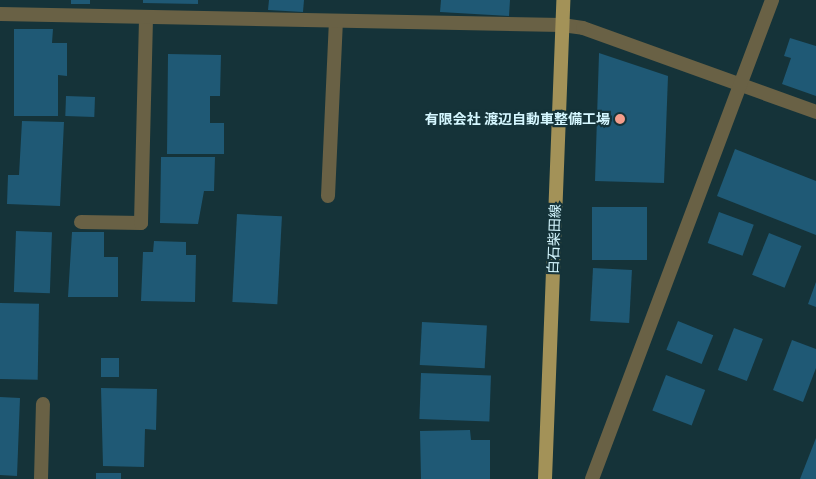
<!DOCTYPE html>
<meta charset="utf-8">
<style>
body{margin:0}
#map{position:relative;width:816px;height:479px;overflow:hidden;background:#153339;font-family:Roboto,"Noto Sans JP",sans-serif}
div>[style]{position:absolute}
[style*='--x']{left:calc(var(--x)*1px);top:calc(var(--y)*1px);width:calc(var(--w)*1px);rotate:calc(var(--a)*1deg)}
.building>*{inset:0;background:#1f5975;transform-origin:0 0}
.service>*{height:14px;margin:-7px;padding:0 7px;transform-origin:7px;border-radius:7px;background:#696145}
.minor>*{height:14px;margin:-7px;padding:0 7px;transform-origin:7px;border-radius:7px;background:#696145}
.primary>*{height:14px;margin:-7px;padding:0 7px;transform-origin:7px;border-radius:7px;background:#a39258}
.dots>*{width:14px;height:14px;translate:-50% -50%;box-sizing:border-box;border:2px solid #153339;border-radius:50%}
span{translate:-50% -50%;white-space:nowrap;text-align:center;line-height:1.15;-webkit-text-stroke:4.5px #153339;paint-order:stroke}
.poi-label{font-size:14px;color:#d5f7ff;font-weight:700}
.right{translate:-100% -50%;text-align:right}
.street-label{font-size:14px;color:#d5f7ff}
</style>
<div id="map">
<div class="building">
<i style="left:71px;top:0;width:19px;height:4px"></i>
<i style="clip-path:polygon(143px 0,198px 0,198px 4px,143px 3px)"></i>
<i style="clip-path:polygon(269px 0,304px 0,303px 12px,268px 10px)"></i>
<i style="clip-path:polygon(441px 0,510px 0,509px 16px,440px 12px)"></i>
<i style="clip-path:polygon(14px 29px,53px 29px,52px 43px,67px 43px,67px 76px,58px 75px,58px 116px,14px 116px)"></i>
<i style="clip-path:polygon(790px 38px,816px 46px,816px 96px,782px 84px,791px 58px,784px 56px)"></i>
<i style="clip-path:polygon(599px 53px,668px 76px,664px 183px,595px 181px)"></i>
<i style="clip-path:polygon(168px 54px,221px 55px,220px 96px,210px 96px,210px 123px,224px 123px,224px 154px,167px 154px)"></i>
<i style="left:66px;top:96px;width:29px;height:20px;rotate:2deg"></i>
<i style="clip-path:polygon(22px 121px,64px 122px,60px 206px,7px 204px,8px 175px,19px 175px)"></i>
<i style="clip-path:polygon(735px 149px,816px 181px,816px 235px,717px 196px)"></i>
<i style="clip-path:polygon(161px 157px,215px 157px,214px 191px,204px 191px,198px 224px,160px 223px)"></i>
<i style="left:592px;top:207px;width:55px;height:53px"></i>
<i style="left:719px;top:212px;width:37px;height:33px;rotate:20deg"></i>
<i style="left:237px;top:214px;width:45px;height:88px;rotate:3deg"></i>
<i style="left:16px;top:231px;width:36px;height:61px;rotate:2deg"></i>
<i style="clip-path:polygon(72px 232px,104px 232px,104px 257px,118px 257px,118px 297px,68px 297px)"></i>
<i style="left:769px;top:233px;width:35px;height:45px;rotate:22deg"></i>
<i style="clip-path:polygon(154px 241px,186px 242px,186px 255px,196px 255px,195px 302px,141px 301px,143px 252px,153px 252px)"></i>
<i style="left:593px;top:268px;width:39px;height:53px;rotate:3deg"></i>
<i style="clip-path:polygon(816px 282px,816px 307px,808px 304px)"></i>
<i style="left:0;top:303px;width:39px;height:76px;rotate:1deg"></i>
<i style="left:678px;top:321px;width:38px;height:31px;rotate:22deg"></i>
<i style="left:422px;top:322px;width:65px;height:43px;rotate:3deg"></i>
<i style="left:734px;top:328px;width:31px;height:45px;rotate:21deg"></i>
<i style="clip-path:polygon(792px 340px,816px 349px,816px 368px,803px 402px,773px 390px)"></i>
<i style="left:101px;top:358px;width:18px;height:19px"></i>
<i style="left:421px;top:373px;width:70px;height:46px;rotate:2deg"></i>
<i style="left:666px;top:375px;width:42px;height:38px;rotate:21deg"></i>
<i style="clip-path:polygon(101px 388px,157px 389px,156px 430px,145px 429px,144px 467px,103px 466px)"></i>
<i style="clip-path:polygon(0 397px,20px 398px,17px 476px,0 475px)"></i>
<i style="clip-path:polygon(470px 430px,471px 440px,490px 440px,490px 479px,421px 479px,420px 431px)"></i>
<i style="clip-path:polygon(816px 438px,816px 479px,800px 479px)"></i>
<i style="left:96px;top:473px;width:25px;height:6px"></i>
</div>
<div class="service">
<i style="--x:328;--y:196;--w:173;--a:-87.4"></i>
<i style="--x:81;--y:222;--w:60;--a:1"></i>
<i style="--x:141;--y:223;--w:203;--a:-88.6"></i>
<i style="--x:41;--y:479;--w:75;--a:-88.5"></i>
</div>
<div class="minor">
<i style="--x:0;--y:14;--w:562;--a:1.12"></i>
<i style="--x:562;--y:25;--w:21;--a:8"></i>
<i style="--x:583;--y:28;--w:248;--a:19.8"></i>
<i style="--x:592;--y:479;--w:512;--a:-69.4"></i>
</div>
<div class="primary">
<i style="--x:545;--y:479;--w:479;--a:-87.8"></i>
</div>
<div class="dots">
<i style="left:620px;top:119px;background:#f49d8b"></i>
</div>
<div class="poi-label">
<span class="right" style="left:610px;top:119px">有限会社 渡辺自動車整備工場</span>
</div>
<div class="street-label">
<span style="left:554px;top:239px;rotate:-88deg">白石柴田線</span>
</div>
</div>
